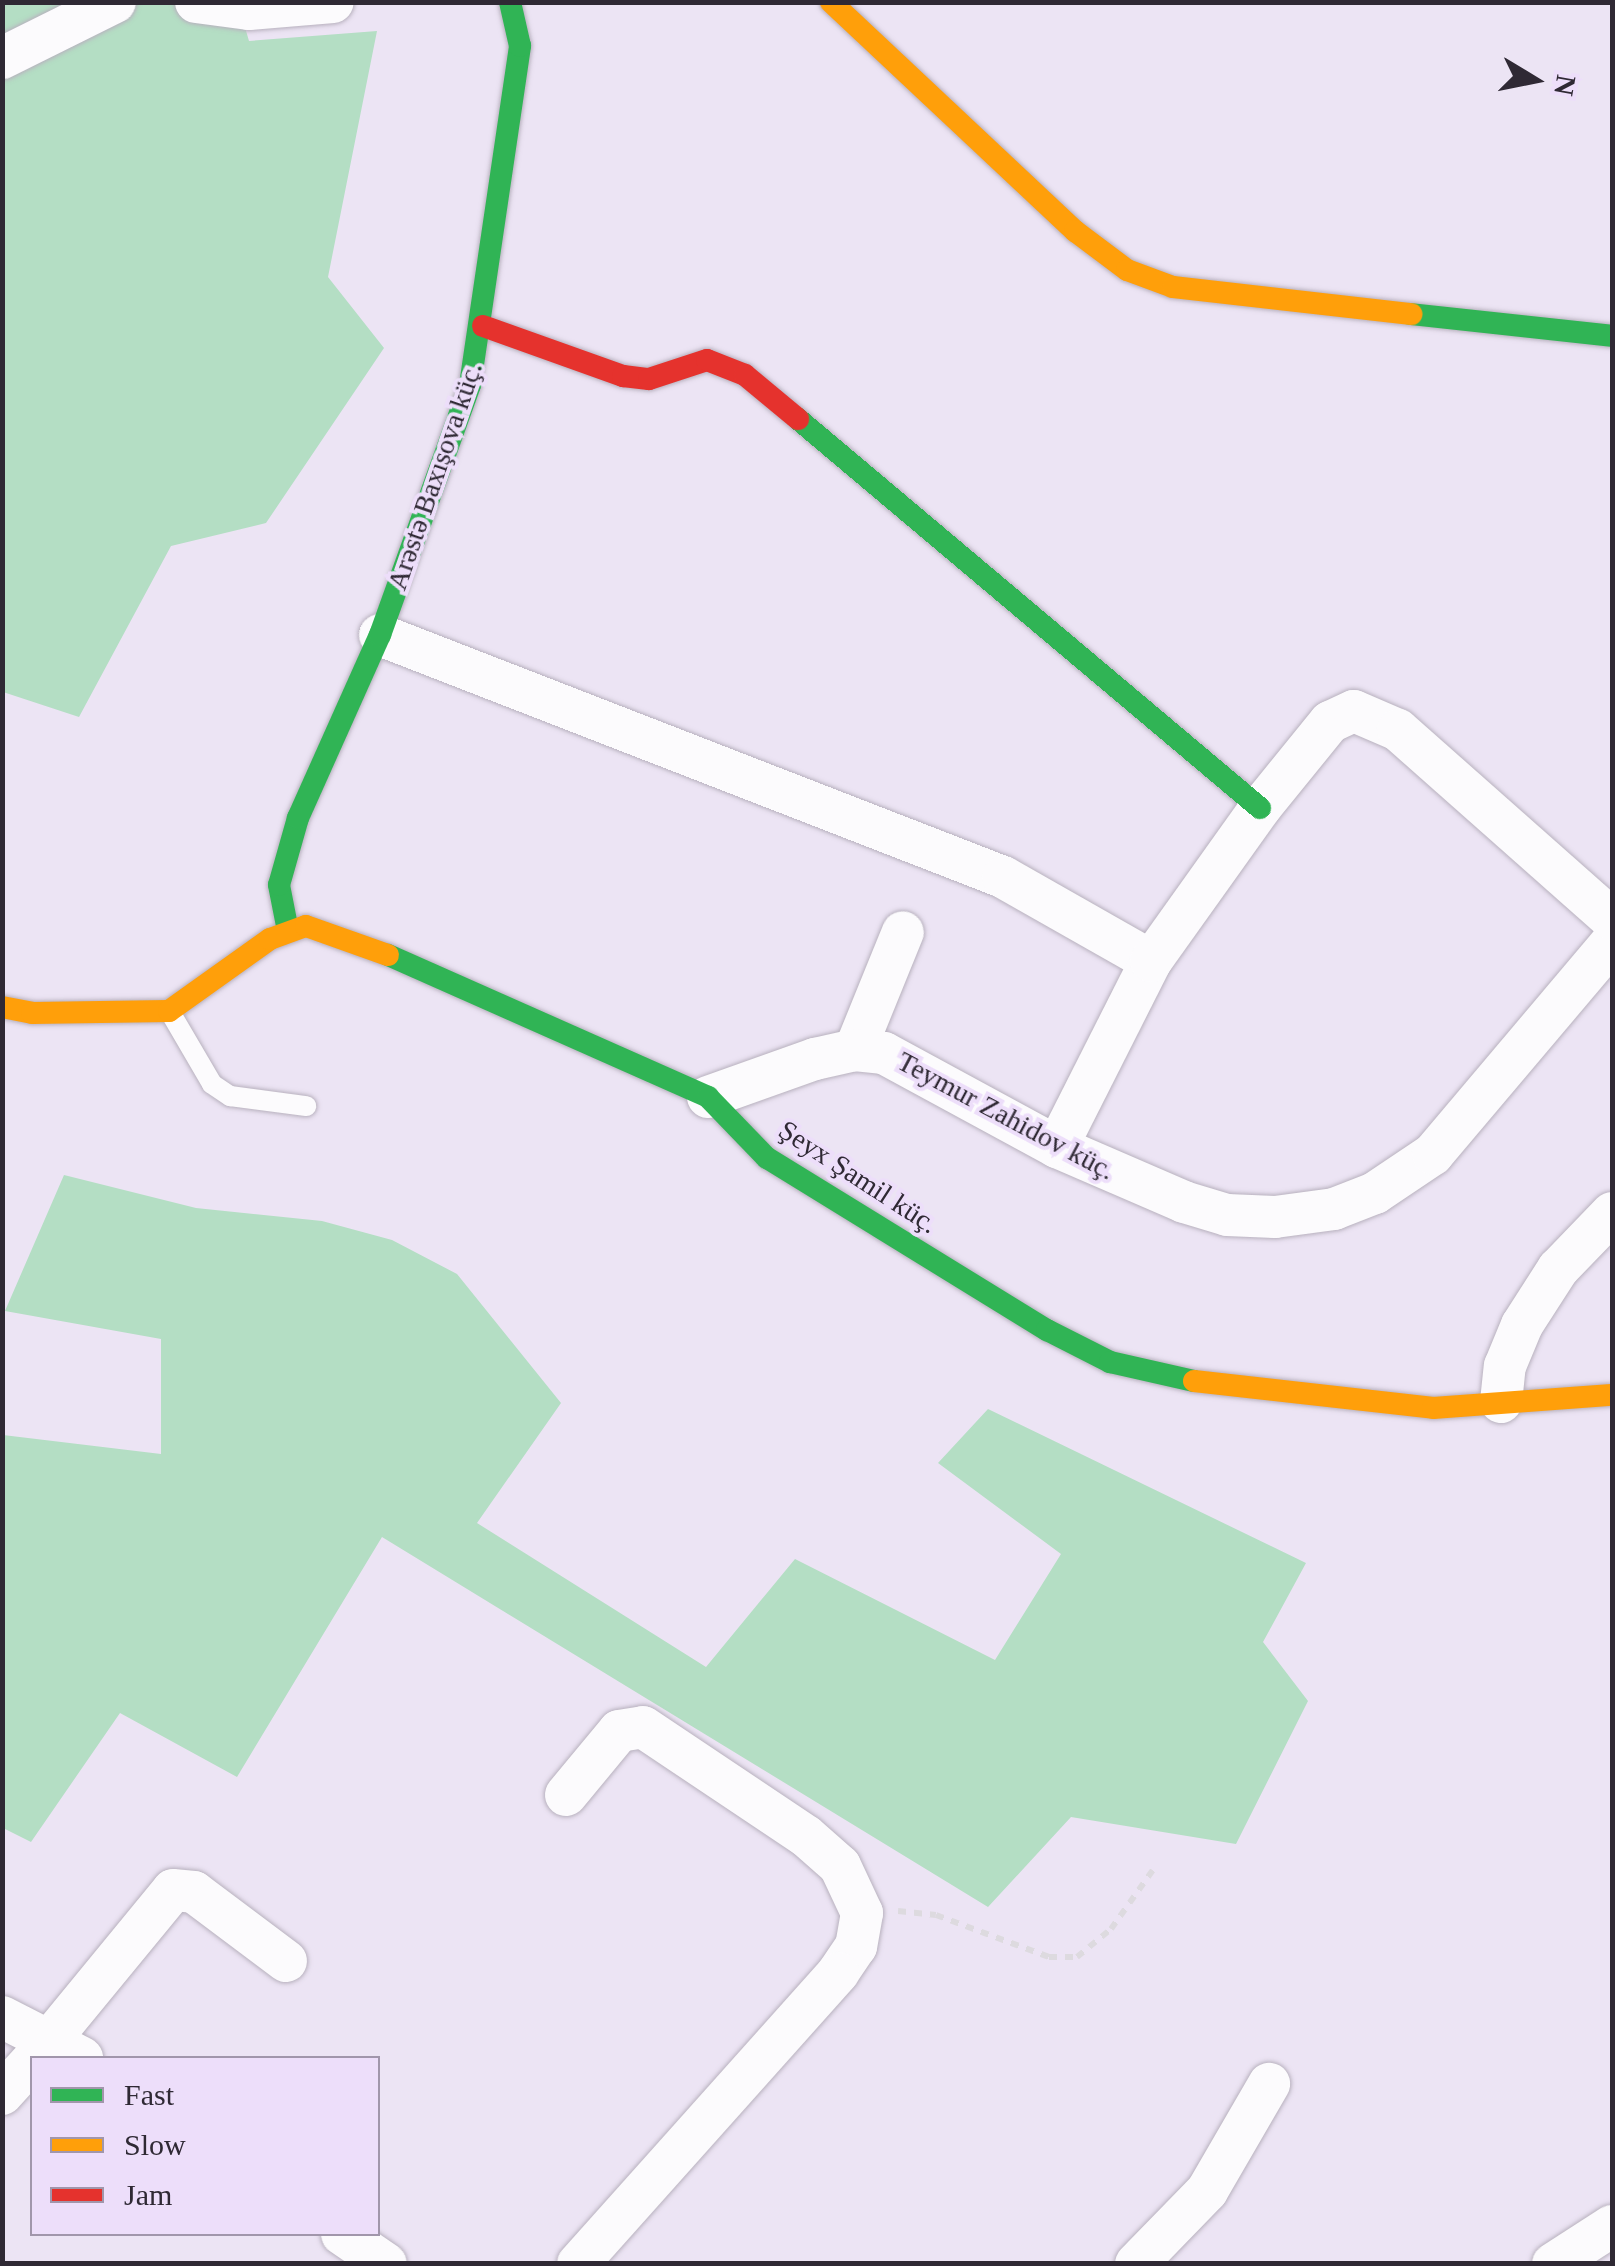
<!DOCTYPE html>
<meta charset="utf-8">
<style>
body{margin:0}
#map{position:relative;width:1615px;height:2266px;overflow:hidden;background:#ece4f4;font-family:"Times New Roman",serif}
div>[style]{position:absolute}
[style*='--x']{left:calc(var(--x)*1px);top:calc(var(--y)*1px);width:calc(var(--w)*1px);rotate:calc(var(--a)*1deg)}
.green>*{inset:0;background:#b4dec4}
.path>*{height:6px;margin-top:-3px;transform-origin:0;background:repeating-linear-gradient(90deg,#dddadf 0 8px,transparent 0 16px)}
.roads{filter:drop-shadow(0 0 2px #b8b1be) drop-shadow(0 0 2px #b8b1be)}
.lane>*{height:20px;margin:-10px;padding:0 10px;transform-origin:10px;border-radius:10px;background:#fcfbfd}
.street>*{height:42px;margin:-21px;padding:0 21px;transform-origin:21px;border-radius:21px;background:#fcfbfd}
.fast>*{height:22px;margin:-11px;padding:0 11px;transform-origin:11px;border-radius:11px;background:#30b455}
.slow>*{height:22px;margin:-11px;padding:0 11px;transform-origin:11px;border-radius:11px;background:#ff9f0a}
.jam>*{height:22px;margin:-11px;padding:0 11px;transform-origin:11px;border-radius:11px;background:#e5322d}
span{translate:-50% -50%;white-space:nowrap;text-align:center;line-height:1.15;-webkit-text-stroke:8px #eddefa;paint-order:stroke}
.street-label{font-size:28px;color:#2f2934}
.frame{position:absolute;inset:0;border:5px solid #2f2934;pointer-events:none}
.legend{position:absolute;left:30px;top:2056px;width:350px;height:180px;box-sizing:border-box;background:#eddefa;border:2px solid #a196ab;margin:0;padding:12px 18px;list-style:none;font-size:30px;color:#2f2934}
.legend li{display:flex;align-items:center;gap:20px;height:50px}
.legend b{width:50px;border:2px solid #a196ab}
.north{position:absolute;left:1485px;top:30px;width:100px;height:100px;-webkit-text-stroke:8px #eddefa;paint-order:stroke;rotate:100deg;font-size:28px;font-weight:700;line-height:40px;text-align:center;color:#2f2934}
.north::after{content:'';display:block;margin:auto;width:35px;height:45px;background:#2f2934;clip-path:polygon(50% 0,100% 100%,50% 72%,0 100%)}
</style>
<div id="map">
<div class="green">
<i style="clip-path:polygon(3px 3px,238px 3px,249px 41px,377px 31px,328px 277px,384px 348px,266px 523px,171px 546px,79px 717px,3px 692px)"></i>
<i style="clip-path:polygon(64px 1175px,196px 1208px,322px 1221px,392px 1240px,457px 1274px,561px 1403px,477px 1523px,706px 1667px,795px 1559px,995px 1660px,1061px 1554px,938px 1463px,988px 1409px,1306px 1563px,1263px 1642px,1308px 1701px,1236px 1844px,1071px 1817px,988px 1907px,382px 1537px,237px 1777px,120px 1713px,31px 1842px,3px 1828px,3px 1435px,161px 1454px,161px 1339px,5px 1311px)"></i>
</div>
<div class="path">
<i style="--x:898;--y:1911;--w:38;--a:6"></i>
<i style="--x:936;--y:1915;--w:121;--a:20.4"></i>
<i style="--x:1049;--y:1957;--w:28;--a:0"></i>
<i style="--x:1077;--y:1957;--w:44;--a:-39.5"></i>
<i style="--x:1111;--y:1929;--w:72;--a:-54.6"></i>
</div>
<div class="roads">
<div class="lane">
<i style="--x:170;--y:1012;--w:83;--a:59.7"></i>
<i style="--x:212;--y:1084;--w:22;--a:34"></i>
<i style="--x:230;--y:1096;--w:77;--a:7.5"></i>
</div>
<div class="street">
<i style="--x:196;--y:2;--w:53;--a:7.5"></i>
<i style="--x:249;--y:9;--w:84;--a:-4.8"></i>
<i style="--x:2;--y:58;--w:126;--a:-26.4"></i>
<i style="--x:380;--y:635;--w:668;--a:21.23"></i>
<i style="--x:1003;--y:877;--w:170;--a:29.6"></i>
<i style="--x:855;--y:1050;--w:127;--a:-67.9"></i>
<i style="--x:708;--y:1097;--w:114;--a:-19.6"></i>
<i style="--x:815;--y:1059;--w:41;--a:-12.7"></i>
<i style="--x:855;--y:1050;--w:29;--a:6"></i>
<i style="--x:884;--y:1053;--w:197;--a:28.5"></i>
<i style="--x:1057;--y:1147;--w:138;--a:23.4"></i>
<i style="--x:1184;--y:1202;--w:45;--a:16.8"></i>
<i style="--x:1227;--y:1215;--w:48;--a:2.4"></i>
<i style="--x:1275;--y:1217;--w:60;--a:-7.7"></i>
<i style="--x:1334;--y:1209;--w:44;--a:-21.3"></i>
<i style="--x:1375;--y:1193;--w:70;--a:-33.9"></i>
<i style="--x:1433;--y:1154;--w:277;--a:-49.8"></i>
<i style="--x:1057;--y:1147;--w:208;--a:-63.2"></i>
<i style="--x:1151;--y:961;--w:188;--a:-54.5"></i>
<i style="--x:1260;--y:808;--w:111;--a:-50.9"></i>
<i style="--x:1330;--y:722;--w:26;--a:-25"></i>
<i style="--x:1354;--y:711;--w:48;--a:23.4"></i>
<i style="--x:1398;--y:730;--w:286;--a:41.5"></i>
<i style="--x:1501;--y:1402;--w:36;--a:-84"></i>
<i style="--x:1505;--y:1366;--w:44;--a:-67.5"></i>
<i style="--x:1522;--y:1325;--w:67;--a:-57.3"></i>
<i style="--x:1558;--y:1269;--w:78;--a:-46"></i>
<i style="--x:566;--y:1795;--w:83;--a:-50.4"></i>
<i style="--x:619;--y:1731;--w:24;--a:-9"></i>
<i style="--x:643;--y:1727;--w:196;--a:33.8"></i>
<i style="--x:806;--y:1836;--w:45;--a:41.4"></i>
<i style="--x:840;--y:1866;--w:52;--a:64.9"></i>
<i style="--x:862;--y:1913;--w:34;--a:100"></i>
<i style="--x:856;--y:1946;--w:32;--a:124"></i>
<i style="--x:838;--y:1973;--w:390;--a:131.8"></i>
<i style="--x:2;--y:2017;--w:90;--a:27.1"></i>
<i style="--x:35;--y:2058;--w:217;--a:-50.6"></i>
<i style="--x:173;--y:1890;--w:21;--a:5"></i>
<i style="--x:194;--y:1892;--w:115;--a:36.9"></i>
<i style="--x:2;--y:2094;--w:45;--a:-47.7"></i>
<i style="--x:342;--y:2234;--w:53;--a:34.3"></i>
<i style="--x:1136;--y:2264;--w:102;--a:-45.8"></i>
<i style="--x:1207;--y:2191;--w:124;--a:-59.9"></i>
<i style="--x:1553;--y:2264;--w:70;--a:-32.8"></i>
</div>
<div class="fast">
<i style="--x:1411;--y:314;--w:202;--a:6.2"></i>
<i style="--x:798;--y:419;--w:604;--a:40.1"></i>
<i style="--x:288;--y:931;--w:47;--a:-101.1"></i>
<i style="--x:279;--y:885;--w:70;--a:-74.2"></i>
<i style="--x:298;--y:818;--w:201;--a:-65.9"></i>
<i style="--x:380;--y:635;--w:266;--a:-70.2"></i>
<i style="--x:470;--y:385;--w:343;--a:-81.6"></i>
<i style="--x:520;--y:46;--w:45;--a:-102.8"></i>
<i style="--x:388;--y:955;--w:350;--a:23.9"></i>
<i style="--x:708;--y:1097;--w:85;--a:46"></i>
<i style="--x:767;--y:1158;--w:329;--a:31.6"></i>
<i style="--x:1047;--y:1330;--w:71;--a:26.9"></i>
<i style="--x:1110;--y:1362;--w:86;--a:12.7"></i>
</div>
<div class="slow">
<i style="--x:831;--y:2;--w:335;--a:43.2"></i>
<i style="--x:1075;--y:231;--w:65;--a:36.9"></i>
<i style="--x:1127;--y:270;--w:49;--a:20.3"></i>
<i style="--x:1173;--y:287;--w:240;--a:6.5"></i>
<i style="--x:2;--y:1007;--w:31;--a:11"></i>
<i style="--x:32;--y:1013;--w:137;--a:-0.8"></i>
<i style="--x:169;--y:1011;--w:124;--a:-35.5"></i>
<i style="--x:270;--y:939;--w:38;--a:-20"></i>
<i style="--x:306;--y:926;--w:87;--a:19.5"></i>
<i style="--x:1194;--y:1381;--w:241;--a:6.4"></i>
<i style="--x:1433;--y:1408;--w:179;--a:-4.2"></i>
</div>
<div class="jam">
<i style="--x:483;--y:326;--w:149;--a:19.7"></i>
<i style="--x:623;--y:376;--w:26;--a:7"></i>
<i style="--x:649;--y:379;--w:61;--a:-18.1"></i>
<i style="--x:707;--y:360;--w:41;--a:21.5"></i>
<i style="--x:745;--y:375;--w:69;--a:39.7"></i>
</div>
</div>
<div class="street-label">
<span style="left:435px;top:476px;rotate:-71deg">Arəstə Baxışova küç.</span>
<span style="left:1006px;top:1116px;rotate:28deg">Teymur Zahidov küç.</span>
<span style="left:858px;top:1177px;rotate:33deg">Şeyx Şamil küç.</span>
</div>
<div class="frame"></div>
<ul class="legend">
<li><b style="height:12px;background:#30b455"></b>Fast</li>
<li><b style="height:12px;background:#ff9f0a"></b>Slow</li>
<li><b style="height:12px;background:#e5322d"></b>Jam</li>
</ul>
<div class="north">N</div>
</div>
